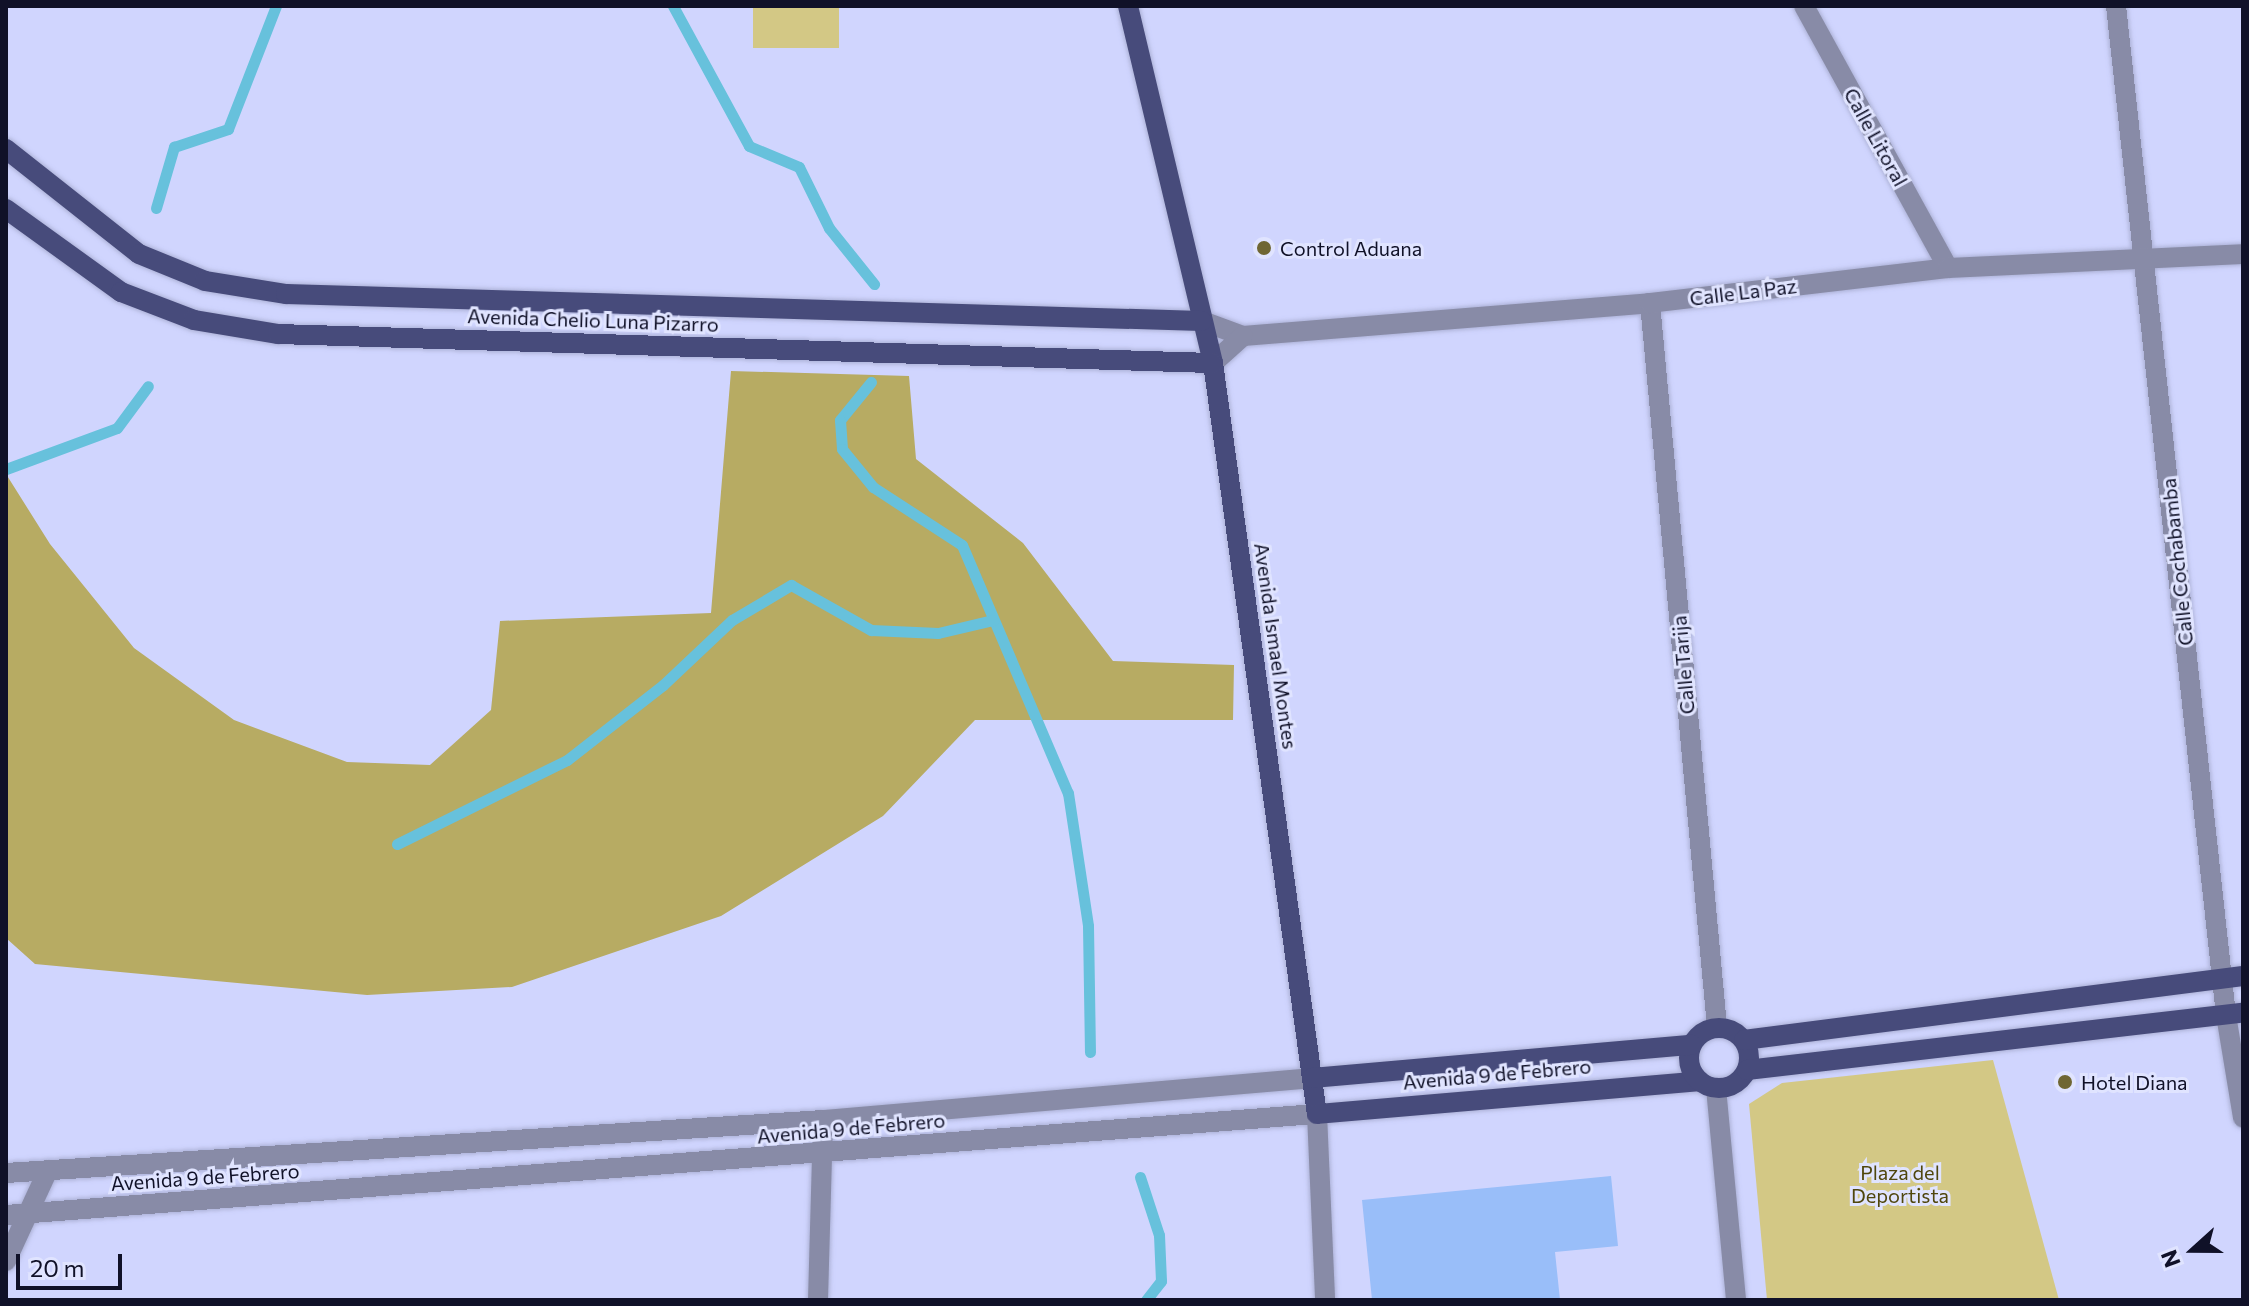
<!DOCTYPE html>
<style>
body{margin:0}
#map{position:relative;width:2249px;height:1306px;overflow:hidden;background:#d0d5fe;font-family:Commissioner,sans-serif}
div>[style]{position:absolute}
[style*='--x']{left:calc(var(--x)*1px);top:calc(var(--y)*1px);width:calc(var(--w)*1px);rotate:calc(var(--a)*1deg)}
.green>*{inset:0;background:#d3c885;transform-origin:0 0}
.forest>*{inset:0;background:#b7ab63}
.stream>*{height:11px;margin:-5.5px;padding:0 5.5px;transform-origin:5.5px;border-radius:5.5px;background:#67c1dc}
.building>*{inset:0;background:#99bef9}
.roads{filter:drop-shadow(0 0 2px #adb2d7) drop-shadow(0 0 2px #adb2d7)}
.minor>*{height:20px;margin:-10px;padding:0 10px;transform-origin:10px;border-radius:10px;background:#888ba7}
.tertiary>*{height:20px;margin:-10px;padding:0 10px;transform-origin:10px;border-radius:10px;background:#888ba7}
.primary>*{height:20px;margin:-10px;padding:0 10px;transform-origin:10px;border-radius:10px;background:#474b7b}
.primary>.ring{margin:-10px;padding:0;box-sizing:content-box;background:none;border:20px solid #474b7b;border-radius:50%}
.dots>*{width:22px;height:22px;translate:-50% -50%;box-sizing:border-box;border:4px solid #e0e4ff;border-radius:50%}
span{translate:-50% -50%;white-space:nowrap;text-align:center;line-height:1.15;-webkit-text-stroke:6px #e0e4ff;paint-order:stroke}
.street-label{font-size:20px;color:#101128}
.poi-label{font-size:20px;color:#101128}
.left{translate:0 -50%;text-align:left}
.park-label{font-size:20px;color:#4f460d}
.frame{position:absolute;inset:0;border:8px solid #101128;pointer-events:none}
.north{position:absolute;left:2153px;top:1210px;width:80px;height:80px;-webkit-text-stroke:6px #e0e4ff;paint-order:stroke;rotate:249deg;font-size:22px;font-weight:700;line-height:32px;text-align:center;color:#101128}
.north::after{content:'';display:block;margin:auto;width:28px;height:36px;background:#101128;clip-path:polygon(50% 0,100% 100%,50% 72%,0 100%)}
.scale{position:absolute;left:16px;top:1254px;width:106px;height:36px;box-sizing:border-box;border:4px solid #101128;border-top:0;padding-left:10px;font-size:24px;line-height:28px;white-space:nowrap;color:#101128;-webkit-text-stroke:6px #e0e4ff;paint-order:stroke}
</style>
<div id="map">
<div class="green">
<i style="left:753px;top:6px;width:86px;height:42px"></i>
<i style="clip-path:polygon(1993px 1060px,2059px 1300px,1767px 1300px,1749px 1104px,1782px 1083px)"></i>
</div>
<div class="forest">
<i style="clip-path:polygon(731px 371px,909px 376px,916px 459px,1023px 543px,1113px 661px,1234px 665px,1233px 720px,975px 720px,883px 816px,721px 916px,512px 987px,367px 995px,35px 964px,6px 938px,6px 474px,50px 544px,134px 648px,234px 720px,347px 762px,430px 765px,491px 710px,500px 621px,711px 613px)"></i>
</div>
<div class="stream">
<i style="--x:673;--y:6;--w:159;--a:61.5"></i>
<i style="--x:749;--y:146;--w:54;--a:22.8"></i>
<i style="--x:799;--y:167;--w:68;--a:63.8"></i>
<i style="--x:829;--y:228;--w:72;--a:51.2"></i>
<i style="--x:156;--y:208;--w:64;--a:-73.6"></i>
<i style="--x:174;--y:147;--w:57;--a:-18.4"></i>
<i style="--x:228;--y:129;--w:132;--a:-68.7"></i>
<i style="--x:871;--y:382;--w:49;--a:129.2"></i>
<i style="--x:840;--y:420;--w:29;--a:86"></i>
<i style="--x:842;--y:449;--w:49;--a:50.8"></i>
<i style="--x:873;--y:487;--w:106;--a:33.1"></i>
<i style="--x:962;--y:545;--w:270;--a:66.9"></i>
<i style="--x:1068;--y:793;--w:134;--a:81.4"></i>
<i style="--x:1088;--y:926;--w:126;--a:89.1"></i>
<i style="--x:6;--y:469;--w:118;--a:-20.3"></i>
<i style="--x:117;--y:428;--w:52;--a:-53.6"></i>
<i style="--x:397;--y:844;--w:190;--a:-26.3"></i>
<i style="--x:567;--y:760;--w:122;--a:-38"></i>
<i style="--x:663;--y:685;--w:95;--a:-43.3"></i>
<i style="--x:732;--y:620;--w:69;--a:-30.7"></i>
<i style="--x:791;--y:585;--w:92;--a:29.4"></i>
<i style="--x:871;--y:630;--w:67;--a:2.6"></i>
<i style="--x:938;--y:633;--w:57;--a:-13.3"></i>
<i style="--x:1140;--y:1177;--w:61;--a:71.9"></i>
<i style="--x:1159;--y:1235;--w:46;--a:87.5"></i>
<i style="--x:1161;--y:1281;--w:24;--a:128"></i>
</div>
<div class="building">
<i style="clip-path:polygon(1611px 1176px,1618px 1246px,1555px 1252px,1560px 1300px,1372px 1300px,1362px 1200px)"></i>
</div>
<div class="roads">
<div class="minor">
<i style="--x:1804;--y:6;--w:299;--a:61.2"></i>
<i style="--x:2116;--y:6;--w:1015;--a:83.78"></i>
<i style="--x:2226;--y:1015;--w:104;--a:80.6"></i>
<i style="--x:1650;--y:303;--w:727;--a:84.71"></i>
<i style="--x:1202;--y:321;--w:44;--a:20.1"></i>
<i style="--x:1243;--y:336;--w:408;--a:-4.6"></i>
<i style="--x:1650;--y:303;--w:300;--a:-6.7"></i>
<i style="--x:1948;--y:268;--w:295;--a:-2.7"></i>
<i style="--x:1213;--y:363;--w:40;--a:-42"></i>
<i style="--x:1716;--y:1088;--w:213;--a:84.6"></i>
<i style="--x:6;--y:1261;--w:100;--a:-65.2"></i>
<i style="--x:818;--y:1300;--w:180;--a:-88.4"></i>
</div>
<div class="tertiary">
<i style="--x:6;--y:1173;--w:819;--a:-3.71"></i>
<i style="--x:823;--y:1120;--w:491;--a:-4.9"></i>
<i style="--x:6;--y:1215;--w:1315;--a:-4.41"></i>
<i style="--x:1317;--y:1114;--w:186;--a:87.5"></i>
</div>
<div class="primary">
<i style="--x:1128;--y:6;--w:367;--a:76.6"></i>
<i style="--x:1213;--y:363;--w:758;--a:82.12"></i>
<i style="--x:1317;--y:1114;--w:384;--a:-4.9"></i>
<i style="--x:6;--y:149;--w:169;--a:38.3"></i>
<i style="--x:139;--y:254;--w:71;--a:22.2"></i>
<i style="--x:205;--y:281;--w:82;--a:9.1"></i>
<i style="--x:286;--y:294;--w:916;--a:1.69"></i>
<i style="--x:6;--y:209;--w:142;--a:35.8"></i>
<i style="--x:121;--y:292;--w:78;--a:21"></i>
<i style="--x:194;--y:320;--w:85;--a:9.5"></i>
<i style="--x:278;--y:334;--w:935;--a:1.78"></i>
<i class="ring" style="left:1689px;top:1028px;width:40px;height:40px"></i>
<i style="--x:1744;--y:1040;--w:503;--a:-7.31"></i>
<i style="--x:1747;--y:1070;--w:499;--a:-6.6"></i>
<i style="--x:1312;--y:1078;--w:381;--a:-5"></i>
</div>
</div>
<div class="dots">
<i style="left:1264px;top:248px;background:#6f6633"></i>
<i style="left:2065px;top:1082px;background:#6f6633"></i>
</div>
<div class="street-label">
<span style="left:1876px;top:137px;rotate:61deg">Calle Litoral</span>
<span style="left:1743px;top:292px;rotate:-7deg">Calle La Paz</span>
<span style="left:593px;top:320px;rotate:2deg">Avenida Chelio Luna Pizarro</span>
<span style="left:2177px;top:562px;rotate:-96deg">Calle Cochabamba</span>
<span style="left:1276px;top:646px;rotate:82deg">Avenida Ismael Montes</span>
<span style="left:1683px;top:665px;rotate:-95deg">Calle Tarija</span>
<span style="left:1497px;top:1074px;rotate:-5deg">Avenida 9 de Febrero</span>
<span style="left:851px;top:1128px;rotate:-5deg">Avenida 9 de Febrero</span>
<span style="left:205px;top:1177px;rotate:-4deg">Avenida 9 de Febrero</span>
</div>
<div class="poi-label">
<span class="left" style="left:1280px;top:248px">Control Aduana</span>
<span class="left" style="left:2081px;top:1082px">Hotel Diana</span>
</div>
<div class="park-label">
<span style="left:1900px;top:1184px">Plaza del<br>Deportista</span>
</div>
<div class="frame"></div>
<div class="north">N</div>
<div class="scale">20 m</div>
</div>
